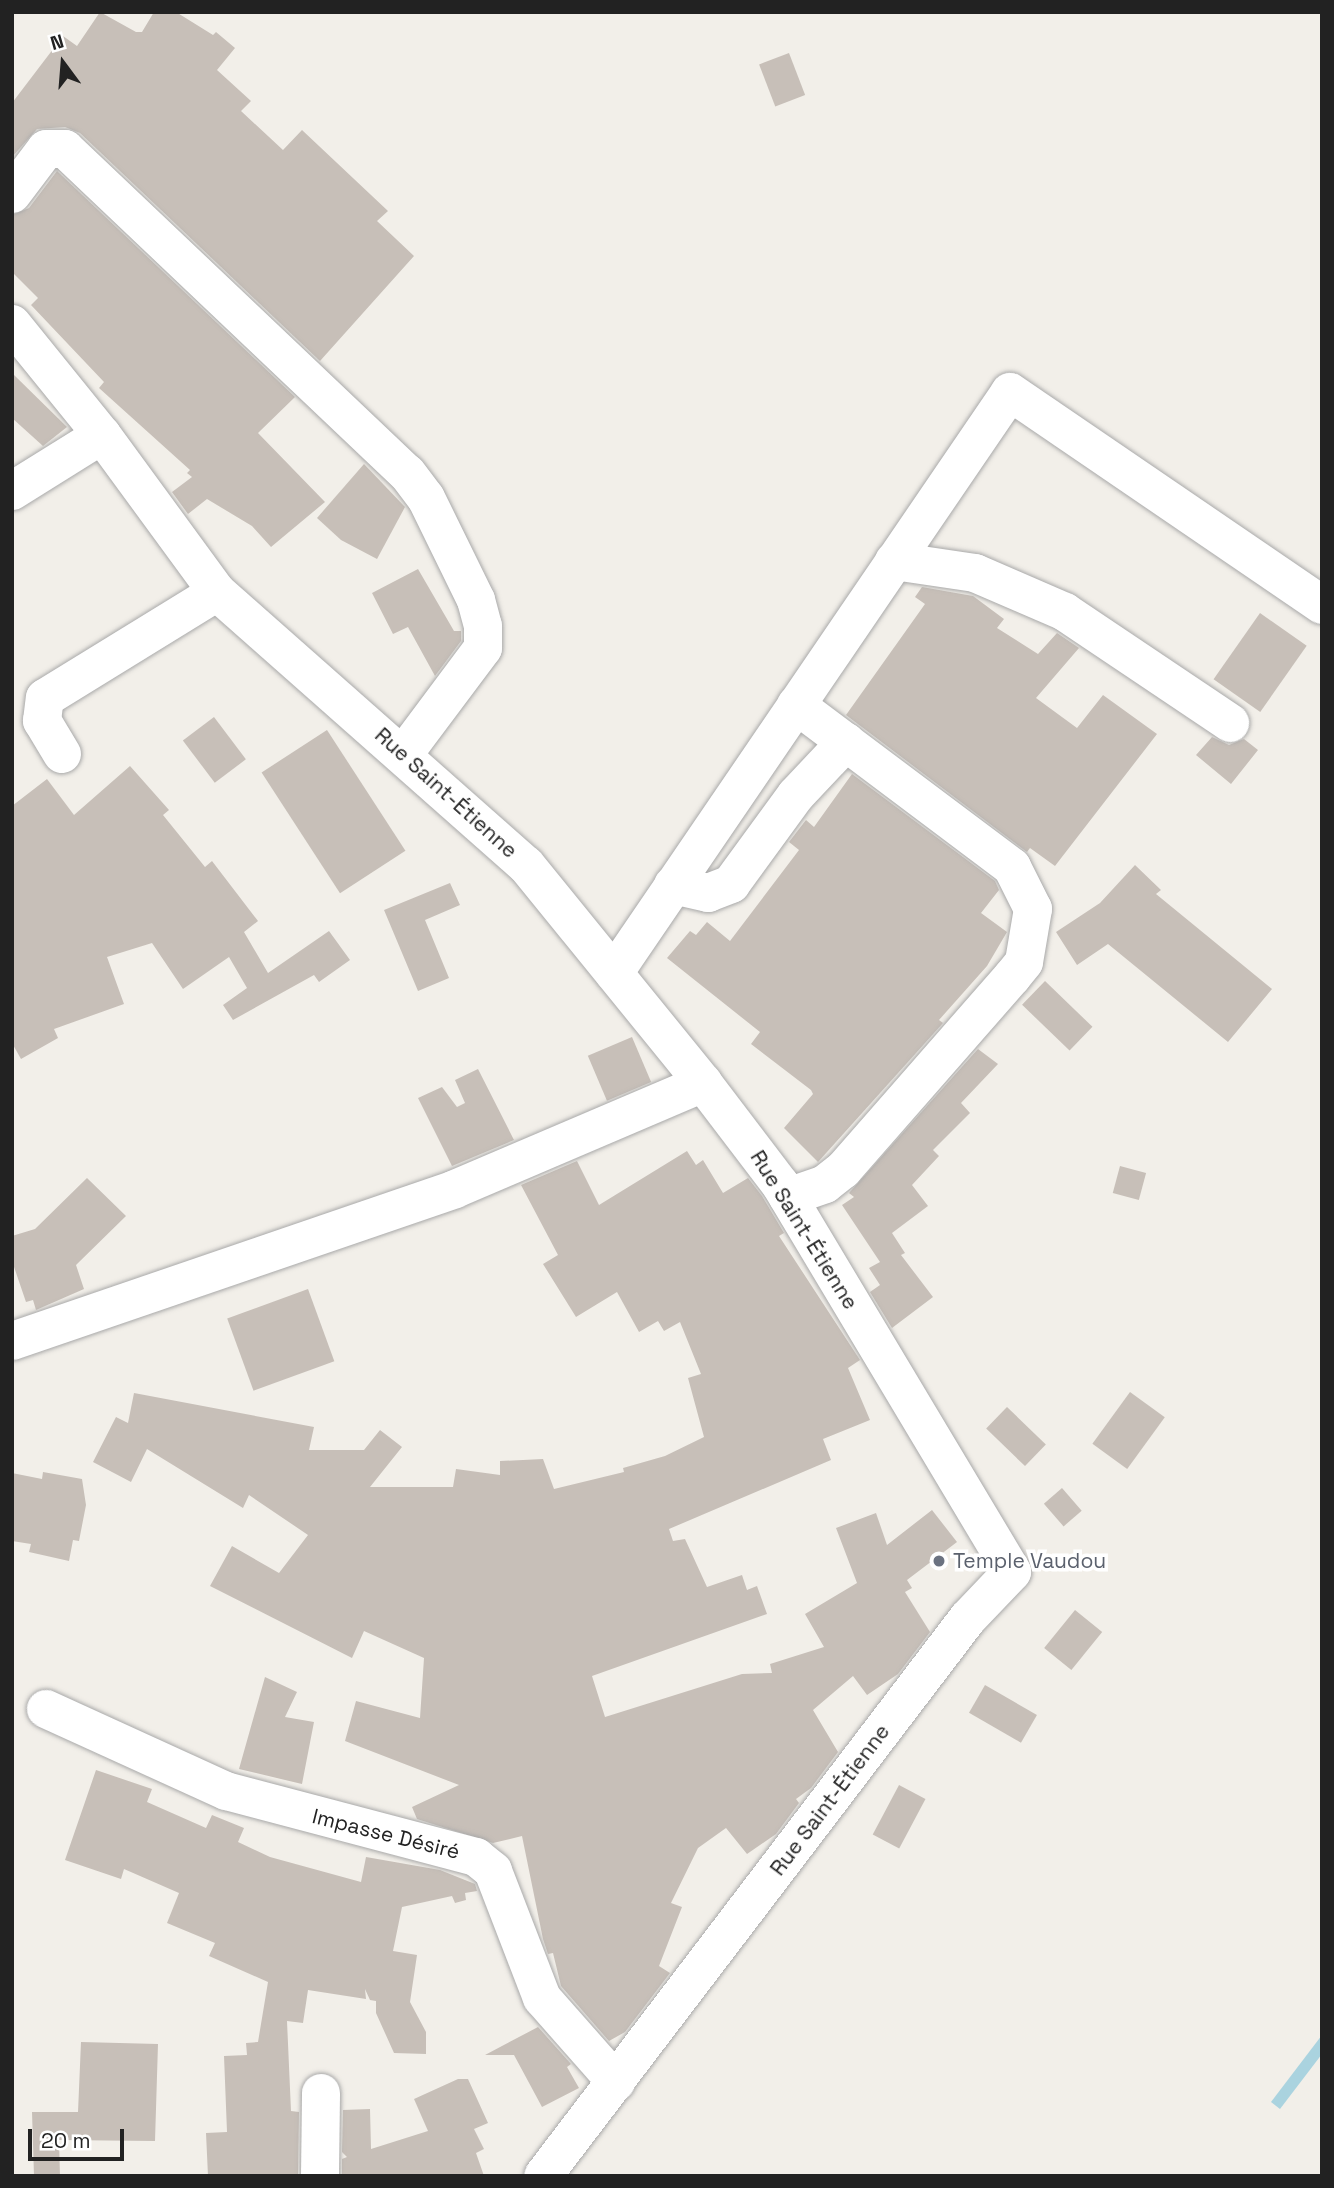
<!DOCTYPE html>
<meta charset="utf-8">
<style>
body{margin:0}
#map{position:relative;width:1334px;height:2188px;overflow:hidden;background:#f2efe9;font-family:"Space Grotesk",sans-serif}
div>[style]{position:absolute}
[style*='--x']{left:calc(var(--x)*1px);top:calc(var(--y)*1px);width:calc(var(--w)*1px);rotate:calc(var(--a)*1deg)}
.water>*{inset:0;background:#aad3df}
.building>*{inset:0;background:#c7bfb8;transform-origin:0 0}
.roads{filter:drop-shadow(0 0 2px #a9a9a9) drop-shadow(0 0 2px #a9a9a9)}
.minor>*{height:38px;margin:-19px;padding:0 19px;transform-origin:19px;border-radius:19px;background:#fff}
.dots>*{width:19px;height:19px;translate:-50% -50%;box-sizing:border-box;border:4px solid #fff;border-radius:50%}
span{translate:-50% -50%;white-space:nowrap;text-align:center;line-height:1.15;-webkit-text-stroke:7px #fff;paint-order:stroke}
.street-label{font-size:21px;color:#222}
.worship-label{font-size:21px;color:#5b616d}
.left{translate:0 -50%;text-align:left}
.frame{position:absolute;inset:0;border:14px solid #222;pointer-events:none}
.north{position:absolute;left:28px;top:28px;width:70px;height:70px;-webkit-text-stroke:5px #fff;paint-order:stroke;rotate:344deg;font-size:19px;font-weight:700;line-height:28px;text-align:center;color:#222}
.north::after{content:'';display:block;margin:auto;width:24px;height:32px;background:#222;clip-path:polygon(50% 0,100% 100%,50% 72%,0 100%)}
.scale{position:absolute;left:28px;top:2129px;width:96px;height:32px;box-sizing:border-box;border:4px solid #222;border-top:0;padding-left:9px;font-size:21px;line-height:24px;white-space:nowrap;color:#222;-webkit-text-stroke:5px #fff;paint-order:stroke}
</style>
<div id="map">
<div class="water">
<i style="clip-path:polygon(1322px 2035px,1322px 2054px,1280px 2109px,1271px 2102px)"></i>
</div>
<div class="building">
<i style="clip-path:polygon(100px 12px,136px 32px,142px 32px,154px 12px,176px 12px,213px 35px,216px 32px,235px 48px,217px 70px,251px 101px,241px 111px,283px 150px,302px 130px,388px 211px,377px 221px,414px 256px,320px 361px,80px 133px,65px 127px,37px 129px,12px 157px,12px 103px,63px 36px,77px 46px)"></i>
<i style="left:789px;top:53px;width:45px;height:32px;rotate:69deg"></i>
<i style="clip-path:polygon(57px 171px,295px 397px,258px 433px,325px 502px,271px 547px,252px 526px,207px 499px,188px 514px,172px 492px,192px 477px,187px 473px,190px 470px,99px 388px,104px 382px,31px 305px,38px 298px,12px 272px,12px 215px,29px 208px)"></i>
<i style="clip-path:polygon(12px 373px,67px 427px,43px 446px,12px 418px)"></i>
<i style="clip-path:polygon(364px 464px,405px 507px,377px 559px,341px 540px,317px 518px)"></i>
<i style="clip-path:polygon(418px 569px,454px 631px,461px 631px,461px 641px,435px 676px,408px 627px,393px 634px,372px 593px)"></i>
<i style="clip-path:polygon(922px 587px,973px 596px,1004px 619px,997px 628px,1038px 654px,1057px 633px,1079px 648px,1036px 698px,1077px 728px,1103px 695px,1157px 734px,1055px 866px,1030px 848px,1027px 852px,846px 715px,925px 604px,915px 597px)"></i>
<i style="left:1260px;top:613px;width:57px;height:81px;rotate:35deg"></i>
<i style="left:214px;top:717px;width:53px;height:39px;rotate:53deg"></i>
<i style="left:327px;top:730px;width:144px;height:78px;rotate:57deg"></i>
<i style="clip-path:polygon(1212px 737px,1229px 745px,1244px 739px,1258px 750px,1231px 784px,1196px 755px)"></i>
<i style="clip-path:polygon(130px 766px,169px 810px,163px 815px,205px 867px,212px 861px,258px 921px,244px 932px,268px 973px,329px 931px,350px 960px,319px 982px,314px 975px,233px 1020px,223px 1005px,247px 988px,229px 957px,183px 989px,152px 943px,107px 957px,124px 1004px,54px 1029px,58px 1038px,21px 1059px,12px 1043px,12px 806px,47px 779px,74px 815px)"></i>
<i style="clip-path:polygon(852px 774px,995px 881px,999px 890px,981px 913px,1007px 932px,987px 966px,939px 1020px,943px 1023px,818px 1162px,784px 1128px,813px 1094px,811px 1090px,751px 1044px,760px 1032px,667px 958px,690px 931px,696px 935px,707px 922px,730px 941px,799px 850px,789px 842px,806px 820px,814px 827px)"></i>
<i style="clip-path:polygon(1135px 865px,1161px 890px,1156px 894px,1272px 989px,1228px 1042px,1108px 944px,1077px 965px,1056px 932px,1100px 903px)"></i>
<i style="clip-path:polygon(450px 883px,460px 905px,425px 920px,449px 978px,418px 991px,384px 910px)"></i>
<i style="left:1045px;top:981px;width:66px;height:33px;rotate:44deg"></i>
<i style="left:632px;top:1037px;width:49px;height:48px;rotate:67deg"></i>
<i style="clip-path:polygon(978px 1049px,998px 1064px,961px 1103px,970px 1113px,933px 1150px,939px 1156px,912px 1185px,928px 1206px,892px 1233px,905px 1253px,901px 1255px,933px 1297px,892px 1328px,870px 1292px,880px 1285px,869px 1268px,880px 1262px,842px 1205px,854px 1197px,849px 1193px)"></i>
<i style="clip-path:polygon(478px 1069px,514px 1140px,452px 1166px,418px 1098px,442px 1087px,457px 1107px,465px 1103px,455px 1080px)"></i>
<i style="clip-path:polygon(687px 1151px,696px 1165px,703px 1160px,723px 1193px,748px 1178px,762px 1196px,784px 1233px,779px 1236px,860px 1360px,848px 1368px,870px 1420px,823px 1439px,831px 1460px,669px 1529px,673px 1541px,685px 1539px,707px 1587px,742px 1575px,747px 1590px,757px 1586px,767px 1614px,592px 1676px,605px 1717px,742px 1674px,772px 1673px,770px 1664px,824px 1647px,805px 1614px,857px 1583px,836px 1528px,876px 1513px,887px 1545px,932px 1510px,957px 1542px,907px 1580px,912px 1588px,905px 1592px,930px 1632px,898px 1674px,867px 1695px,853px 1676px,813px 1710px,838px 1752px,811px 1788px,796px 1799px,799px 1803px,776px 1834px,747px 1854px,726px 1828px,698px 1848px,671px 1903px,682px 1907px,659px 1966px,670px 1973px,625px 2032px,609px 2041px,561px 1986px,553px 1953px,548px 1954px,543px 1939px,522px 1836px,493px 1843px,417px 1819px,412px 1807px,459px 1785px,345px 1741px,356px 1701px,420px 1718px,424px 1658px,364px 1631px,352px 1658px,210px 1586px,232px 1546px,279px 1573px,308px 1535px,249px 1495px,243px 1508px,147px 1449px,131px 1482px,93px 1462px,116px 1417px,128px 1423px,134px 1393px,314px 1427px,309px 1450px,364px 1450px,380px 1430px,402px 1447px,370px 1487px,453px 1487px,456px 1469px,500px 1475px,500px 1461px,543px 1459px,554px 1489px,624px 1472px,623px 1468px,665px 1456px,704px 1437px,688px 1378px,701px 1374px,680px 1322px,664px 1331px,658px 1321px,639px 1332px,617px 1292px,576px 1317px,543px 1264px,558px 1255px,521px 1185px,577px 1161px,599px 1205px)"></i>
<i style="left:1120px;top:1166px;width:27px;height:28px;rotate:15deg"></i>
<i style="clip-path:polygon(87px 1178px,126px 1216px,76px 1265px,84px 1289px,36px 1310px,33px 1300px,26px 1302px,12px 1261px,12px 1236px,35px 1229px)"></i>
<i style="left:308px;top:1289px;width:77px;height:86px;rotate:70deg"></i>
<i style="left:1130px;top:1392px;width:43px;height:64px;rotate:36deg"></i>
<i style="left:1007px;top:1407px;width:54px;height:30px;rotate:44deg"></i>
<i style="clip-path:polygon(43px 1472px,82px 1479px,86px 1505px,79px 1541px,73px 1540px,69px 1561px,29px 1552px,31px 1544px,12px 1541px,12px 1473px,42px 1479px)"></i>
<i style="left:1062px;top:1488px;width:30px;height:24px;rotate:49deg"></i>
<i style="left:1075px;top:1610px;width:35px;height:49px;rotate:39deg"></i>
<i style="clip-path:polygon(265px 1677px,297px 1692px,285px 1717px,314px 1722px,302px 1784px,239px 1769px)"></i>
<i style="left:985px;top:1685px;width:60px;height:32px;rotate:30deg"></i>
<i style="clip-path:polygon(96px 1770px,152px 1789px,147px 1802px,206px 1828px,212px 1815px,244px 1828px,238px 1842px,270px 1857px,361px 1882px,366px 1857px,440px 1870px,475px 1884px,477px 1891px,465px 1893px,466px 1900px,455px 1903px,452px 1896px,402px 1907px,393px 1951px,417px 1955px,410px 2002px,426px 2032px,426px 2054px,394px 2053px,376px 2013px,376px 2001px,370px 2000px,365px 1989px,366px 1999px,308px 1990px,303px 2023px,287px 2021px,291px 2111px,299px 2112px,298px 2176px,208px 2176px,206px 2133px,227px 2132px,224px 2056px,247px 2055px,246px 2043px,258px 2042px,268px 1982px,209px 1956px,215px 1943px,167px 1923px,179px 1893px,124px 1869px,121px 1879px,65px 1860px)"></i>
<i style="left:899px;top:1785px;width:30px;height:56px;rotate:28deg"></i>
<i style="clip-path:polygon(538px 2027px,571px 2064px,567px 2067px,579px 2088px,542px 2107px,514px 2055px,485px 2055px)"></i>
<i style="clip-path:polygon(81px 2042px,158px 2044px,155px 2141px,59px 2140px,60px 2176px,34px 2176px,32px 2112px,78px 2112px)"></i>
<i style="clip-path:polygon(458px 2079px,468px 2079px,488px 2123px,474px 2129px,484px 2149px,476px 2153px,484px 2176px,342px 2176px,342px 2159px,347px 2157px,342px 2152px,343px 2110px,370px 2109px,371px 2149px,428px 2131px,414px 2099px)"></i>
</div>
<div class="roads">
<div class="minor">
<i style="--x:12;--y:194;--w:56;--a:-52.9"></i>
<i style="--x:46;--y:149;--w:19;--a:0"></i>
<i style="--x:65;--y:149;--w:471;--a:43.5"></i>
<i style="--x:407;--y:473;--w:31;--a:53"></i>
<i style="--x:426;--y:498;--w:114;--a:63.9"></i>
<i style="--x:476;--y:600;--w:27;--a:75"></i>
<i style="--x:483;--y:626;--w:22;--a:90"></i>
<i style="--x:483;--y:648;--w:134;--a:126.8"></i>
<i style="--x:12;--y:324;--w:143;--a:51"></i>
<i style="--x:102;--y:435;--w:195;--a:53.8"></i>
<i style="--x:217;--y:592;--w:412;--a:41.5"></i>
<i style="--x:526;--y:865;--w:281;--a:50.9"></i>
<i style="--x:703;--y:1083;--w:127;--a:52.7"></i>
<i style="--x:780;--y:1184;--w:452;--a:59.1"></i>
<i style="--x:1012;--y:1572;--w:64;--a:133.7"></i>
<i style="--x:968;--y:1618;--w:701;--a:127.29"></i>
<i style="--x:12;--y:491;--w:106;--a:-31.9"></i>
<i style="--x:894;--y:561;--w:82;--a:8.4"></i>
<i style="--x:975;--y:573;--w:98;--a:23.4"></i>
<i style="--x:1065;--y:612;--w:199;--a:33.9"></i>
<i style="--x:62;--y:754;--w:39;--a:-121"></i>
<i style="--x:42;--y:721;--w:23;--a:-83"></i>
<i style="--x:45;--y:698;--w:202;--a:-31.6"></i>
<i style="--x:673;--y:885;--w:36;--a:13"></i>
<i style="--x:708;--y:893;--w:25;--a:-21"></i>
<i style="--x:731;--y:884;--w:110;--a:-53.9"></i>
<i style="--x:796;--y:795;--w:73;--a:-46.7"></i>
<i style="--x:614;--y:973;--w:703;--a:-55.72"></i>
<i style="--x:1010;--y:392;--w:378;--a:34.3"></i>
<i style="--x:788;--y:1197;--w:39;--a:-19"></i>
<i style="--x:825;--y:1184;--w:23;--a:-38"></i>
<i style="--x:843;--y:1170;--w:257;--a:-48.8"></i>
<i style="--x:1012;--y:977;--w:19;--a:-51"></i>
<i style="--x:1024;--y:962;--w:54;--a:-80.4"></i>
<i style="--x:1033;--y:909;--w:47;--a:-116.6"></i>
<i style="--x:1012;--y:867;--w:270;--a:-143.1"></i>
<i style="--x:12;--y:1341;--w:468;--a:-18.9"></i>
<i style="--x:455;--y:1189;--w:270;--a:-23.1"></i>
<i style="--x:46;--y:1709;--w:198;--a:24.5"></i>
<i style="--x:226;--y:1791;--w:259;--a:14.8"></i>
<i style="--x:476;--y:1857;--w:22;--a:39"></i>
<i style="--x:493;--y:1871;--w:136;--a:68.9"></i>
<i style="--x:542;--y:1998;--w:112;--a:48.6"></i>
<i style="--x:320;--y:2176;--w:83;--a:-89.3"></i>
</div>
</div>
<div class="dots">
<i style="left:939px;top:1561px;background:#6b7280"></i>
</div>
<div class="street-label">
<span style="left:446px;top:793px;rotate:42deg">Rue Saint-Étienne</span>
<span style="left:804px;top:1230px;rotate:58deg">Rue Saint-Étienne</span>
<span style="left:830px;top:1800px;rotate:-53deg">Rue Saint-Étienne</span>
<span style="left:386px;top:1834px;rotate:14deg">Impasse Désiré</span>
</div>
<div class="worship-label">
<span class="left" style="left:953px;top:1561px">Temple Vaudou</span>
</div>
<div class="frame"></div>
<div class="north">N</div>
<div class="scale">20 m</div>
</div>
